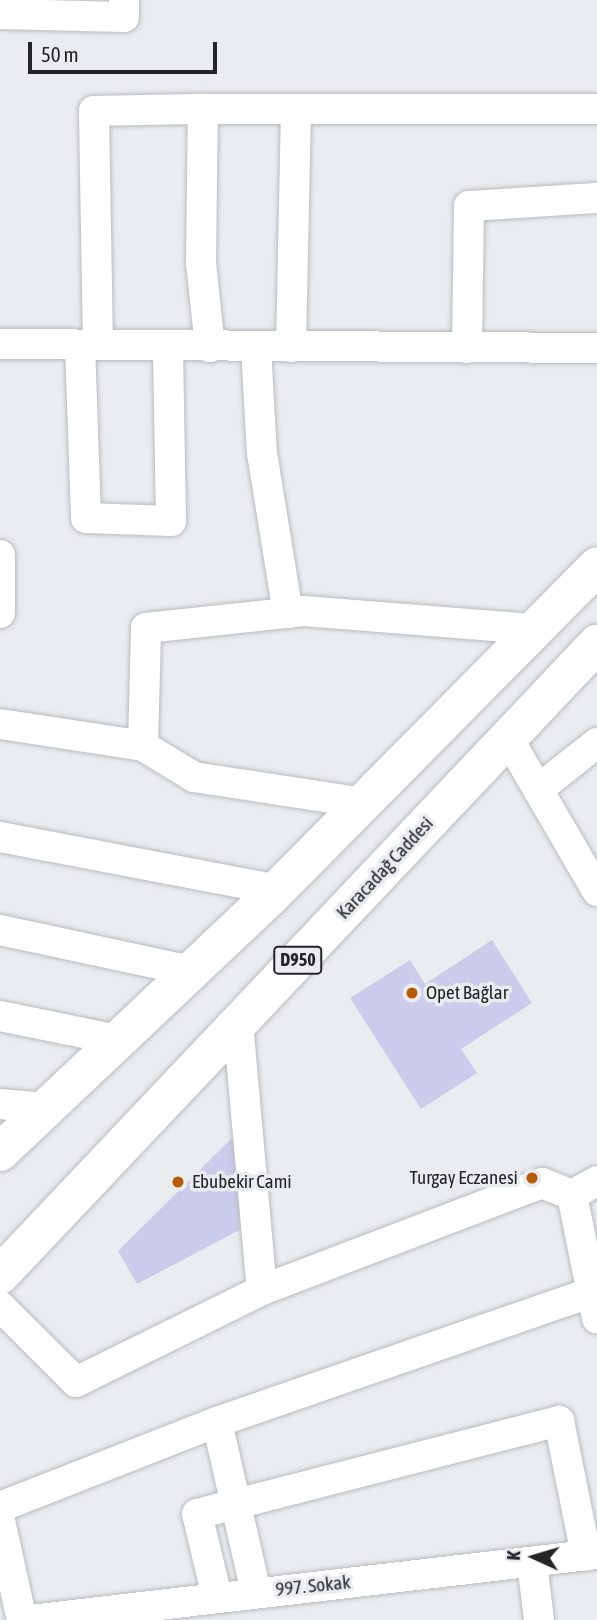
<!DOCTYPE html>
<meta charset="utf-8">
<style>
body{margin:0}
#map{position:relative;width:597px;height:1620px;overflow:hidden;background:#eaedf0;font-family:"Asap Condensed",sans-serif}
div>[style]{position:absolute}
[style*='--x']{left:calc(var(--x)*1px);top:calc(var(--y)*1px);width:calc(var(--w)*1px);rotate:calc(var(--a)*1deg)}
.building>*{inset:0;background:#cbcbec}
.roads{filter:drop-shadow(0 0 2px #b9bcbf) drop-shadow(0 0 2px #b9bcbf)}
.street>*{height:30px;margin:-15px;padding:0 15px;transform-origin:15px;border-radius:15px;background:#fff}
.highway>*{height:38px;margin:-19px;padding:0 19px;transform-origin:19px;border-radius:19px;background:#fff}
.dots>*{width:19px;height:19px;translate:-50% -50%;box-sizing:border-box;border:4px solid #eaedf0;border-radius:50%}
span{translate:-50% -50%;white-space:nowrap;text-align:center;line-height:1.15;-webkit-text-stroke:7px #eaedf0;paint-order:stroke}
.shield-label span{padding:2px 5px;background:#eaedf0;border:2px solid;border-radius:5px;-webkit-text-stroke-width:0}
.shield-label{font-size:18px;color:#232425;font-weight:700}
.street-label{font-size:19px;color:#232425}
.poi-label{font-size:19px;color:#232425}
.left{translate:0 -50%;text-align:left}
.right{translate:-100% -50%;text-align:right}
.north{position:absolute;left:499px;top:1522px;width:70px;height:70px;-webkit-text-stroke:5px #eaedf0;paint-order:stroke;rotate:274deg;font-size:19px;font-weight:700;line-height:28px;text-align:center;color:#232425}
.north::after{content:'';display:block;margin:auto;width:24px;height:32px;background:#232425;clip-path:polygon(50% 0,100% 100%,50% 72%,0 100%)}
.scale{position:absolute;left:28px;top:42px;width:189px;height:32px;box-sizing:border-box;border:4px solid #232425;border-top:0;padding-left:9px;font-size:21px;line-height:24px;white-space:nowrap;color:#232425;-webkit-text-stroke:5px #eaedf0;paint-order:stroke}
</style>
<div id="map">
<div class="building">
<i style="clip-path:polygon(492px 940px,532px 1003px,461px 1049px,477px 1073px,421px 1109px,350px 998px,410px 960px,425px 984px)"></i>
<i style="clip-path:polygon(235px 1135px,249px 1225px,137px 1284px,118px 1251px)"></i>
</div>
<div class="roads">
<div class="street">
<i style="--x:0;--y:14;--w:124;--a:1.4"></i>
<i style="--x:124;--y:17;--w:17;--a:-90"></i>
<i style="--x:0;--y:344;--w:597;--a:0.38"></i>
<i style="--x:80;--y:345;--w:173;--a:88"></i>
<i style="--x:86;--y:518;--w:85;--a:2"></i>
<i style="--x:171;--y:521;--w:175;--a:-91"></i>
<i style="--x:98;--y:345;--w:234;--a:-91"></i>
<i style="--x:94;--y:111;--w:109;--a:-1.1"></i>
<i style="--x:210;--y:347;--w:84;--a:-96.1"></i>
<i style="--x:201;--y:263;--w:154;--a:-89.3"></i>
<i style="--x:203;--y:109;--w:394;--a:0"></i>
<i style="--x:256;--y:347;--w:106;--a:86.8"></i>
<i style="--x:262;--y:453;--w:162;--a:80.8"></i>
<i style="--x:291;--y:347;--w:237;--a:-88.8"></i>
<i style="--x:467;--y:348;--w:142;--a:-89.2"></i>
<i style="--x:469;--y:206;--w:128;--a:-3.6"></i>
<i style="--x:0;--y:555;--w:58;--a:90"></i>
<i style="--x:0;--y:724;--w:145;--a:8.7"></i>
<i style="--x:143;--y:746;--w:60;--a:31.3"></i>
<i style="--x:194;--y:777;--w:171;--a:8.7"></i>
<i style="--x:508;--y:738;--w:177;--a:59.8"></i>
<i style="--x:143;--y:746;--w:118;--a:-88.5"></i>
<i style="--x:146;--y:628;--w:159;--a:-6.1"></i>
<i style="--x:304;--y:611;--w:232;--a:4.5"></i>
<i style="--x:540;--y:788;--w:73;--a:-38.3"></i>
<i style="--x:0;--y:837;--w:282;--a:10.8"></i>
<i style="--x:0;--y:930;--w:196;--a:12.1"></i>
<i style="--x:0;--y:1016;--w:120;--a:11.5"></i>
<i style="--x:238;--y:1023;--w:268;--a:84.9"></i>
<i style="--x:262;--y:1290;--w:300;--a:-20.9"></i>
<i style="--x:542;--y:1183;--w:32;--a:22"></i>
<i style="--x:0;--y:1104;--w:46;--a:5"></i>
<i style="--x:597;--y:1181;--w:29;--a:151"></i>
<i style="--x:572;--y:1195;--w:126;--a:78.5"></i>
<i style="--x:0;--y:1306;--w:107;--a:45"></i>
<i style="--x:76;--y:1382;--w:208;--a:-26.3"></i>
<i style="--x:217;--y:1422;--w:397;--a:-19.1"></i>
<i style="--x:0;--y:1507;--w:233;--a:-21.4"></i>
<i style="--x:217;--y:1422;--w:174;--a:77.1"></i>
<i style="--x:0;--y:1521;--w:101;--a:77.5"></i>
<i style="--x:532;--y:1562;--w:58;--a:83.1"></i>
<i style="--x:217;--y:1597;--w:85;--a:-103.5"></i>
<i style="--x:197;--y:1514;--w:374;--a:-14.4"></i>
<i style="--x:559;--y:1421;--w:137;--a:78.6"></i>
<i style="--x:30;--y:1620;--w:571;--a:-6.64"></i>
</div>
<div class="highway">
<i style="--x:0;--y:1152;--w:369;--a:-43.4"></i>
<i style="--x:268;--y:899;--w:468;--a:-45.3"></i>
<i style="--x:0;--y:1275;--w:869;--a:-46.59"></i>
</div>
</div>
<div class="dots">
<i style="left:412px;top:993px;background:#b85b05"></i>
<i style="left:532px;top:1178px;background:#b85b05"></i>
<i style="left:178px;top:1182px;background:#b85b05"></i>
</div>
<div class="shield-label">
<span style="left:298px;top:960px">D950</span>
</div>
<div class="street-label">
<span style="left:385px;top:868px;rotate:-47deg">Karacadağ Caddesi</span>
<span style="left:313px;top:1586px;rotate:-6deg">997. Sokak</span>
</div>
<div class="poi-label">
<span class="left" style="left:426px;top:993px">Opet Bağlar</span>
<span class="right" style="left:518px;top:1178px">Turgay Eczanesi</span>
<span class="left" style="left:192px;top:1182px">Ebubekir Cami</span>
</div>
<div class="north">K</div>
<div class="scale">50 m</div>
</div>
